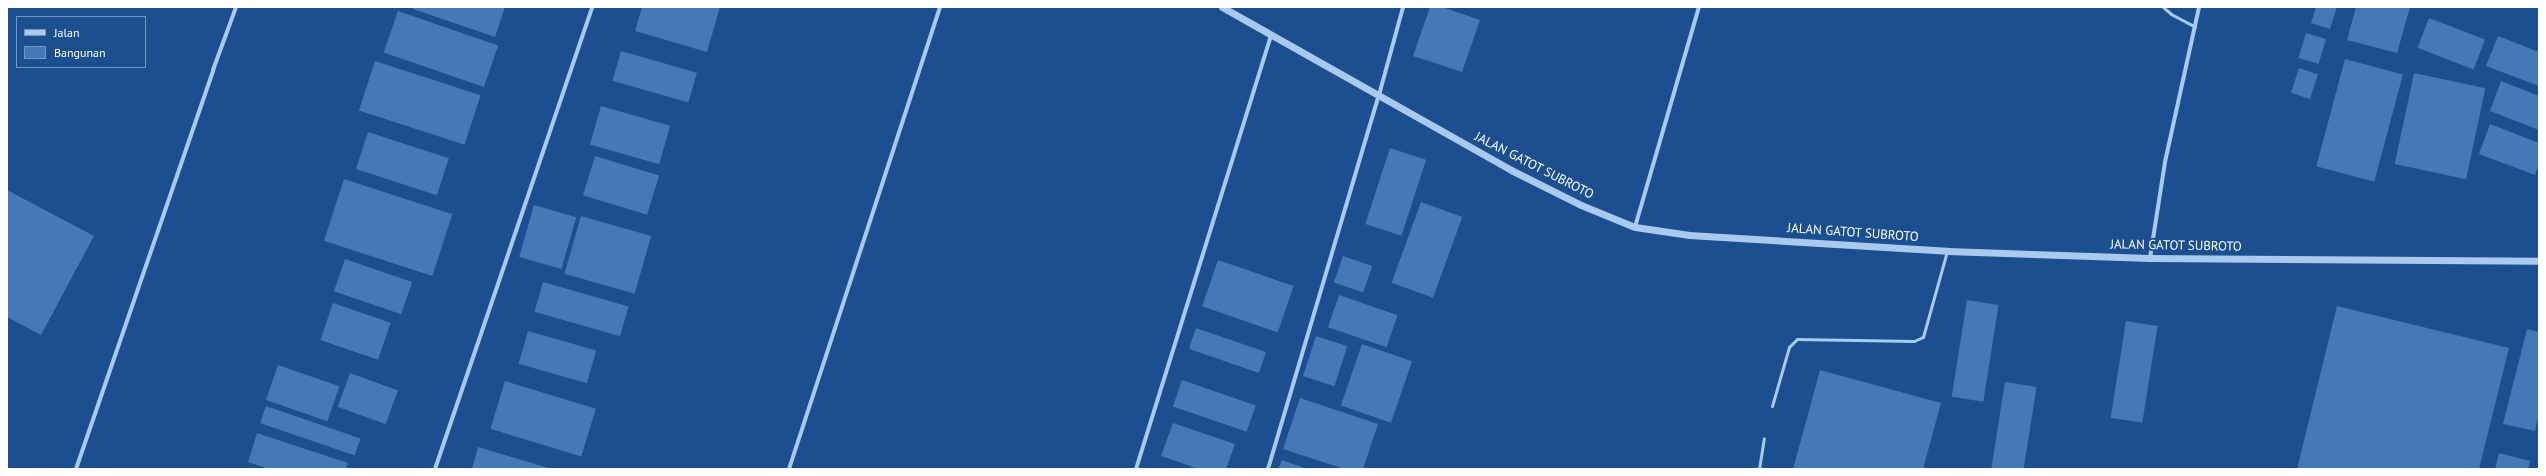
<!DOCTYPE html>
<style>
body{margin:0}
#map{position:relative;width:2546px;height:476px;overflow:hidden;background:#1b4f8f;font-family:"PT Sans",sans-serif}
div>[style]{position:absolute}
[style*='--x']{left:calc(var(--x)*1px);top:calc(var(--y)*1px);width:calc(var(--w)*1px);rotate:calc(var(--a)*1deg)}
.building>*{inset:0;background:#4478b7;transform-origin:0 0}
.service>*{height:3px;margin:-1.5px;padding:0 1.5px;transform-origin:1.5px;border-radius:1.5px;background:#a9c9ee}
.minor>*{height:4px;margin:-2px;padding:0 2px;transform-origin:2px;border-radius:2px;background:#a9c9ee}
.tertiary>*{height:7px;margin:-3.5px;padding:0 3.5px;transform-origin:3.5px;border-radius:3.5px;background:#a9c9ee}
span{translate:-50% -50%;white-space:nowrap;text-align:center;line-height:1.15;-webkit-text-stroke:4px #1b4f8f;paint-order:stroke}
.street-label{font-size:13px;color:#fff}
.frame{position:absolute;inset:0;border:8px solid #fff;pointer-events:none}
.legend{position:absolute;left:16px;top:16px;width:130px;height:52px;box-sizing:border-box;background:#1b4f8f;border:1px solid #7695bc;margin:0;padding:5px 7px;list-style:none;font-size:12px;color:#fff}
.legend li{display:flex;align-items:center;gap:8px;height:20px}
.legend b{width:20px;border:1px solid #7695bc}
</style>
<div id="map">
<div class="building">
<i style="clip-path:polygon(414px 7px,505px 7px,495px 37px,413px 9px)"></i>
<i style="clip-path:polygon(642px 7px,720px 7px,707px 52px,635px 31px)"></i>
<i style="clip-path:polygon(1430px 7px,1442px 7px,1480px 20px,1462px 72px,1413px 56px)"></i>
<i style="clip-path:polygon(2316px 7px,2337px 7px,2330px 29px,2311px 23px)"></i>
<i style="clip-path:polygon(2356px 7px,2410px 7px,2397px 53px,2347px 40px)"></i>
<i style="left:398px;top:11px;width:106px;height:44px;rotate:19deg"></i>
<i style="left:2429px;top:18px;width:60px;height:32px;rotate:21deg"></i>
<i style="left:2306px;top:33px;width:21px;height:26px;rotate:17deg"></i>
<i style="clip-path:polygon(2498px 36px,2539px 52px,2539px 86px,2486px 66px)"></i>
<i style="left:621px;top:51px;width:79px;height:31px;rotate:16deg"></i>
<i style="left:2345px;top:59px;width:60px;height:111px;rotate:15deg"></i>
<i style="left:375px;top:61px;width:111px;height:52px;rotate:18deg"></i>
<i style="left:2299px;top:68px;width:20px;height:26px;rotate:18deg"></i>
<i style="left:2414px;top:73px;width:73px;height:93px;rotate:12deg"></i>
<i style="clip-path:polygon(2501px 81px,2539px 96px,2539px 130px,2490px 111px)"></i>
<i style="left:601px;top:106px;width:72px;height:40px;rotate:16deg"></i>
<i style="clip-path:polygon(2490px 124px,2539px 143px,2539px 164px,2535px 175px,2479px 154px)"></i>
<i style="left:368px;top:132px;width:85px;height:39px;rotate:18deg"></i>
<i style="left:1390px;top:148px;width:38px;height:80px;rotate:18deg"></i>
<i style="left:595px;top:156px;width:67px;height:41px;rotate:17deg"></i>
<i style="left:344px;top:179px;width:114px;height:65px;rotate:18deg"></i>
<i style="clip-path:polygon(7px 190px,94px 236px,41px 335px,7px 317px)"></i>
<i style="left:1421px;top:202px;width:44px;height:86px;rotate:20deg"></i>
<i style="left:534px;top:205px;width:44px;height:54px;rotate:16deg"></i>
<i style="left:581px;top:216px;width:73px;height:60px;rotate:16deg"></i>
<i style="left:1343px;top:256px;width:31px;height:28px;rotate:19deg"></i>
<i style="left:345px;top:259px;width:71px;height:34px;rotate:19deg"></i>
<i style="left:1218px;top:260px;width:80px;height:49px;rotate:19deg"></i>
<i style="left:543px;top:282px;width:89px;height:31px;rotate:16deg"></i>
<i style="left:1339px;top:295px;width:62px;height:34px;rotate:19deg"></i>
<i style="left:1967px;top:300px;width:32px;height:98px;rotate:9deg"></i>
<i style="left:333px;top:303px;width:61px;height:39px;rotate:19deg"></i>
<i style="clip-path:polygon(2337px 306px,2509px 348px,2479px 469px,2297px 469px)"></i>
<i style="left:2126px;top:321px;width:32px;height:98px;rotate:9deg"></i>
<i style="left:1196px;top:328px;width:74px;height:22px;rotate:19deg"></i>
<i style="clip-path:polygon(2527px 329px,2539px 332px,2539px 414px,2535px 431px,2503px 424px)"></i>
<i style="left:528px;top:331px;width:71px;height:34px;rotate:16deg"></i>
<i style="left:1316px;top:336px;width:33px;height:42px;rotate:18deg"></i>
<i style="left:1362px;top:344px;width:53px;height:65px;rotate:19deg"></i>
<i style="left:278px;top:365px;width:65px;height:37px;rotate:19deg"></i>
<i style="clip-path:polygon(1820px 370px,1941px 403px,1923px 469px,1793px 469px)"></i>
<i style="left:350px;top:373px;width:51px;height:36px;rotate:20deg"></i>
<i style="left:1182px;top:380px;width:78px;height:28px;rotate:19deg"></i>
<i style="left:505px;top:381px;width:95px;height:50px;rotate:17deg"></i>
<i style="left:2005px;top:382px;width:32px;height:88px;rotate:9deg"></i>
<i style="clip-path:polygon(1300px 398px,1378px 424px,1363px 469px,1344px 469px,1283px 449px)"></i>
<i style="left:266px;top:406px;width:100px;height:18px;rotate:19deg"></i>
<i style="clip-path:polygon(1173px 423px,1235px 444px,1226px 469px,1199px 469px,1161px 456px)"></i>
<i style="clip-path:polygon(257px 433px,348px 463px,346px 469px,269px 469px,248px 462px)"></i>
<i style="clip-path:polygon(478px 447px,552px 469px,472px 469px)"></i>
<i style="clip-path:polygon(2499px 453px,2530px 461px,2528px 469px,2495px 469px)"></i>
<i style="clip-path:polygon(1282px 460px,1307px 469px,1278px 469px)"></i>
</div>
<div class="service">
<i style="--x:2163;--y:7;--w:11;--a:41"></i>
<i style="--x:2171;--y:14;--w:27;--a:28"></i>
<i style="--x:1772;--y:406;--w:61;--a:-73.9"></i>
<i style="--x:1789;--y:347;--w:11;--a:-45"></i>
<i style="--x:1797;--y:339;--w:117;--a:1"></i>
<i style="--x:1914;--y:341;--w:10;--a:-24"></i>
<i style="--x:1923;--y:337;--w:89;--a:-74.4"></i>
<i style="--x:1759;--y:469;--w:31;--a:-81"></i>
</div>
<div class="minor">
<i style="--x:1635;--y:227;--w:229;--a:-73.8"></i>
<i style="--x:2150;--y:258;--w:97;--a:-81.1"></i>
<i style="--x:2165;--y:162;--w:159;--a:-77.6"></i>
<i style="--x:76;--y:469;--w:422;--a:-71"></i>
<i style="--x:213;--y:70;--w:67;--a:-69.9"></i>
<i style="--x:435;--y:469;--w:488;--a:-71.2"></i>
<i style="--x:789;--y:469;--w:486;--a:-71.9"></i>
<i style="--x:1136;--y:469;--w:454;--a:-72.7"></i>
<i style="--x:1268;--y:469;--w:390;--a:-73.5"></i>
<i style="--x:1379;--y:95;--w:91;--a:-74.7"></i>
</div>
<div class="tertiary">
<i style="--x:1222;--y:7;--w:332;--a:29.4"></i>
<i style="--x:1511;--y:170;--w:78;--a:26.6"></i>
<i style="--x:1581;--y:205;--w:58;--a:22.2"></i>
<i style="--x:1635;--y:227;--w:55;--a:8.4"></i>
<i style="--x:1689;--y:235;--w:258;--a:3.5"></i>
<i style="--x:1947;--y:251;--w:203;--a:2"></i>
<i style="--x:2150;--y:258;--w:389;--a:0.4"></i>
</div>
<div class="street-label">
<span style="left:1534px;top:166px;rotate:27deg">JALAN GATOT SUBROTO</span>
<span style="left:1853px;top:233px;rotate:4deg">JALAN GATOT SUBROTO</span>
<span style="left:2176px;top:246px;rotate:1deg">JALAN GATOT SUBROTO</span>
</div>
<div class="frame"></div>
<ul class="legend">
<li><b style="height:5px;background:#a9c9ee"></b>Jalan</li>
<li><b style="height:11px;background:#4478b7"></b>Bangunan</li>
</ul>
</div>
